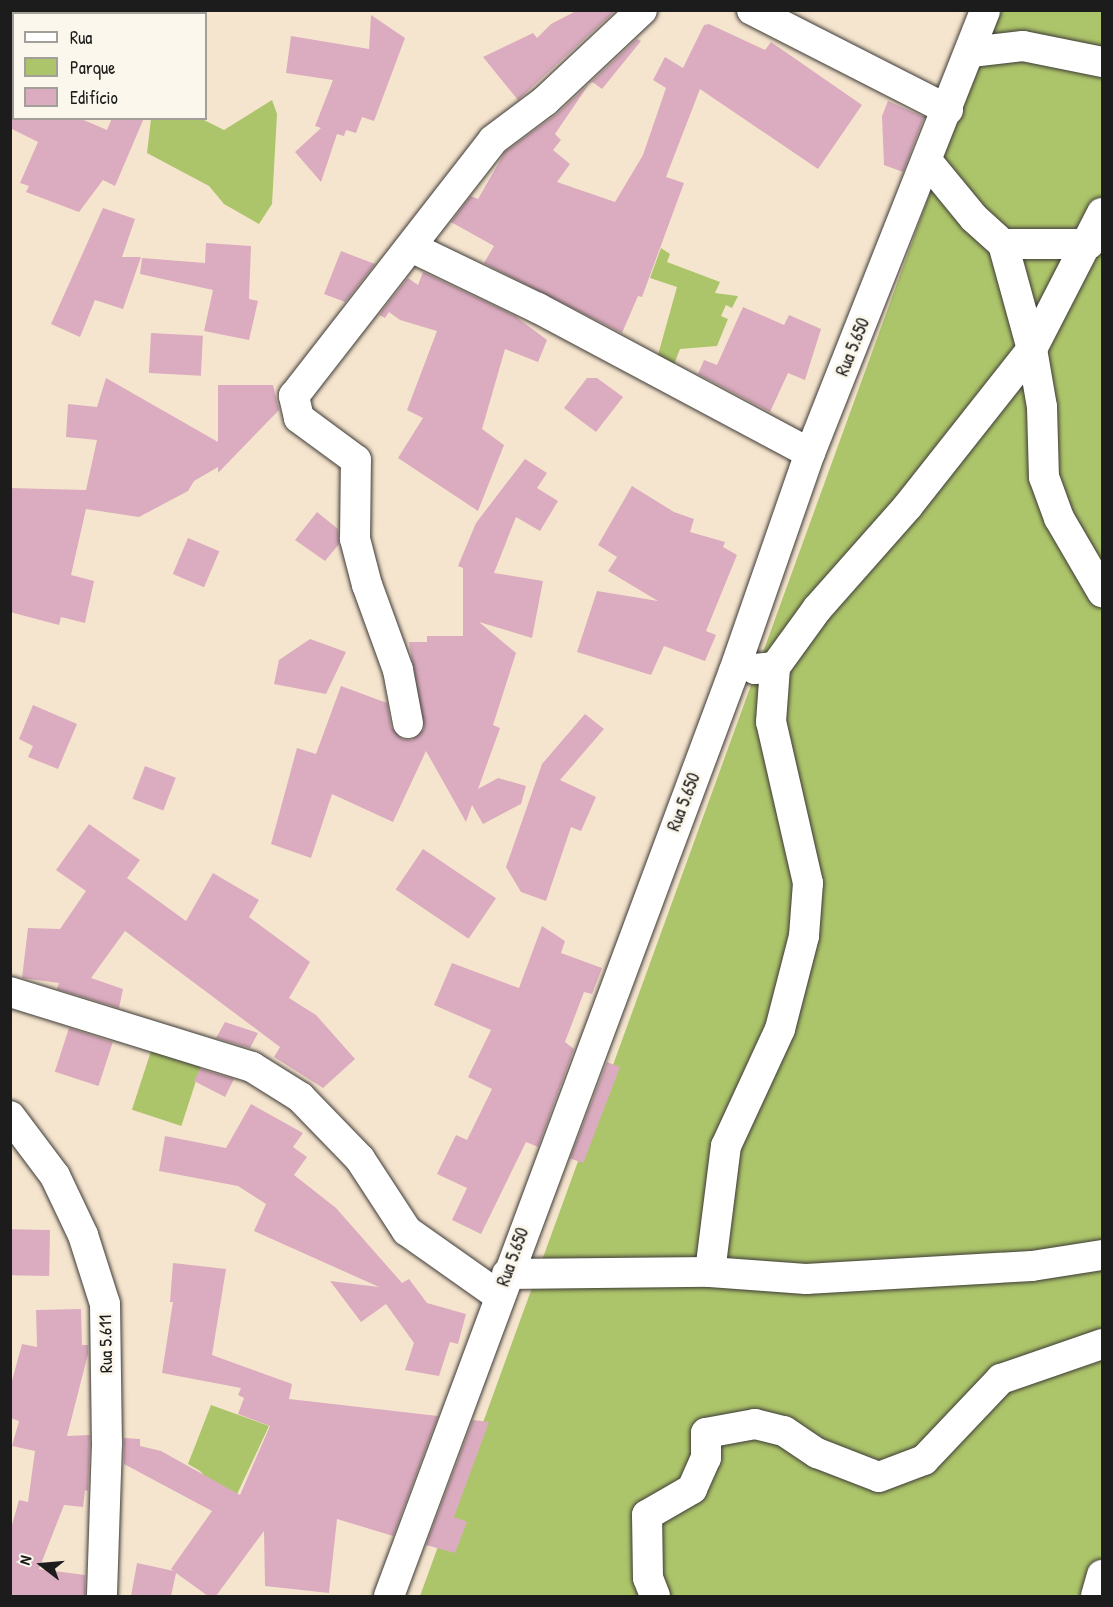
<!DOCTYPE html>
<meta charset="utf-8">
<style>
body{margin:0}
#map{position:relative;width:1113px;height:1607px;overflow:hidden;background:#f6e5ce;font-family:"Patrick Hand",sans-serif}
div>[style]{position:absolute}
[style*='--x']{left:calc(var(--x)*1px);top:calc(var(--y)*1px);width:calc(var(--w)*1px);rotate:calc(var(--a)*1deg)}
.green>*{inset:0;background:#adc56a;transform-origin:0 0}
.building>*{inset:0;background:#dbacbf;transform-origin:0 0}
.roads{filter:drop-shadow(0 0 2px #3d3a37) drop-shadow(0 0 2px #3d3a37)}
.minor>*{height:30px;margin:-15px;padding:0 15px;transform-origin:15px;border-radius:15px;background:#fff}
span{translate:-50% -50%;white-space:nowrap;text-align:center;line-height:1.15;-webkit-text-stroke:6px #fbf7ec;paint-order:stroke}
.street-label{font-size:18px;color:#1c1c1c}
.frame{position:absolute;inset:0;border:12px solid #1c1c1c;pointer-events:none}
.legend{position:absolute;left:12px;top:12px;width:195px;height:108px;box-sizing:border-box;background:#fbf7ec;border:2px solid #a29f99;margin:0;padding:8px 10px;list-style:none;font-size:18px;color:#1c1c1c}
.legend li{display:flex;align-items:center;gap:12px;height:30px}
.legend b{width:30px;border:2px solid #a29f99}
.north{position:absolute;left:12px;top:1535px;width:60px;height:60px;-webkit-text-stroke:4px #fbf7ec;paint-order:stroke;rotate:286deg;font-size:16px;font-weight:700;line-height:24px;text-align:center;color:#1c1c1c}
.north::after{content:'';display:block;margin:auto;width:21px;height:27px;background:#1c1c1c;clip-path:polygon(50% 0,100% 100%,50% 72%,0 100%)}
</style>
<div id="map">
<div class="green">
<i style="clip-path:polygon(996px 11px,1102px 11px,1102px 1596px,420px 1596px)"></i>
<i style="clip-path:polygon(272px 100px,277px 114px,272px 204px,259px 224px,224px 204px,209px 186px,147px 153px,151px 119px,202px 119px,224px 130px)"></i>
<i style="clip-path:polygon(661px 248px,670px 254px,667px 262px,720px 282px,715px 293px,738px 296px,732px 308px,726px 305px,721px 316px,728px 319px,717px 346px,680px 349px,672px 370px,656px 362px,677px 287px,650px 278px)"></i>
<i style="left:152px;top:1048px;width:52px;height:65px;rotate:18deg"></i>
<i style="clip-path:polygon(211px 1405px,269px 1426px,232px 1505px,200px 1471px,188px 1464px)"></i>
</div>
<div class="building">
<i style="clip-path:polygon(578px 10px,616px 10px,518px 100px,483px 57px,533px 33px,537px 38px,551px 24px)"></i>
<i style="clip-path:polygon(371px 15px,405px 38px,374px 121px,362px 117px,356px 133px,346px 130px,344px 136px,337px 134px,321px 182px,295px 152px,321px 128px,315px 126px,333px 80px,286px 73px,291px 36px,369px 49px)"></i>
<i style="clip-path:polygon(709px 24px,765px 50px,771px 42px,862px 105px,818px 169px,700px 89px,666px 177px,684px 183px,642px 297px,638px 296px,622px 333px,484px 263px,494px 246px,451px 222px,471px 196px,478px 199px,505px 152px,557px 114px,637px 39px,641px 41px,602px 89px,591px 81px,555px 134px,561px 140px,553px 150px,570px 164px,557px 182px,615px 202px,643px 155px,666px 88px,653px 80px,665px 57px,683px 68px,704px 25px)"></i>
<i style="clip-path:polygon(888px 101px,924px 117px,903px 172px,884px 165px,882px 116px)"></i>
<i style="clip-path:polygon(10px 118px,79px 118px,107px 130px,112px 118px,144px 118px,115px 186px,103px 180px,79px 212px,26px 192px,29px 186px,20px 183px,38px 142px,10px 128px)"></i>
<i style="clip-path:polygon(103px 208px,135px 219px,122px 257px,141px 257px,123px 309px,95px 300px,80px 337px,51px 324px)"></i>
<i style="clip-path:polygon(206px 243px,251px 246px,249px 299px,258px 301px,249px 340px,204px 331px,213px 290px,140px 274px,142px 258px,205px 263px)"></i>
<i style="clip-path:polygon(341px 251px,375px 264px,345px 302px,324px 294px)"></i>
<i style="clip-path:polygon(423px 272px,515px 316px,547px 340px,538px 362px,505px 349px,482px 429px,504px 445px,478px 511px,398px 458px,423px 418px,407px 410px,437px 331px,400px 320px,389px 312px,385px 318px,379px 315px,408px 278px,418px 285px)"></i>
<i style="clip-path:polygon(743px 307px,784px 325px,789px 315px,821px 329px,805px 380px,788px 373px,770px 412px,698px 374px,704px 360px,717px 365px)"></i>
<i style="left:151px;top:333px;width:52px;height:40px;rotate:3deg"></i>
<i style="clip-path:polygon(106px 378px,218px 442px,218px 385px,273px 385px,279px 410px,218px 473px,218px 467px,194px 481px,188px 491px,139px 517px,86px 509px,71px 575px,94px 581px,85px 623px,61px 617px,59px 625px,10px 612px,10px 488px,86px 490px,97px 440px,66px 437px,68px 404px,97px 407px)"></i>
<i style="clip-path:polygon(587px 378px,597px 378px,623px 397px,596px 432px,564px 408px)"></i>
<i style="clip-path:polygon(525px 459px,547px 473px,537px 488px,558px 501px,540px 531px,516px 517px,494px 573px,543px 581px,532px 638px,479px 622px,516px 653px,493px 725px,500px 728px,478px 789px,498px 778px,526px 786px,521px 804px,483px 824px,472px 805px,466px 822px,426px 751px,393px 822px,332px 794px,311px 858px,271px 844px,297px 748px,316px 754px,341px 686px,387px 703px,391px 727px,402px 739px,412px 740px,424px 729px,409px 642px,427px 642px,427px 636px,463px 636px,463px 568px,458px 566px,476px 523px)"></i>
<i style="clip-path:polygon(632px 486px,674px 512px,694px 519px,690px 532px,725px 542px,723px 547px,737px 555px,706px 631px,716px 635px,705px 661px,664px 646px,651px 675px,577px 652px,597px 591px,658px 601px,608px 571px,617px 557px,598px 545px)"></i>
<i style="clip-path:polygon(317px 512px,338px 529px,339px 544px,325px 561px,295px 540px)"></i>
<i style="left:188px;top:538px;width:34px;height:39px;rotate:23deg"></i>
<i style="clip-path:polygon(310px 639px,346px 652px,326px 694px,274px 684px,279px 660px)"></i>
<i style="clip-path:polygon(33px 705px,77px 724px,58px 769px,28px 757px,33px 746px,19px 739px)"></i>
<i style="clip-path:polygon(585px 714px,604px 729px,560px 780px,596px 797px,581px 831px,571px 827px,546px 901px,521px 892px,506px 867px,542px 764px)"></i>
<i style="left:145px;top:766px;width:33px;height:35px;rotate:21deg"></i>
<i style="clip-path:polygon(89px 824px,140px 860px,127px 878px,186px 921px,213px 873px,259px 900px,249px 917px,310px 962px,289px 998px,316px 1015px,355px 1059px,323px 1088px,274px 1057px,280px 1047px,125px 931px,91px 978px,123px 989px,119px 1008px,57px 989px,59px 983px,22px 978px,28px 928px,60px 929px,86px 891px,56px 870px)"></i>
<i style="left:423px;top:849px;width:88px;height:49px;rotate:34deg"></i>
<i style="clip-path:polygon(542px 926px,565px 941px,561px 953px,602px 968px,592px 994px,584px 992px,565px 1042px,574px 1049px,538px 1147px,526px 1142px,481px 1234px,452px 1220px,467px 1188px,437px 1174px,456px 1135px,467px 1140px,492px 1089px,468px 1077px,491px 1030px,434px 1005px,452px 963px,519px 988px)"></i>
<i style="clip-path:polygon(225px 1022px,258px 1033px,250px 1048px,216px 1038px)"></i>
<i style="left:69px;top:1028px;width:46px;height:46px;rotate:18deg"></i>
<i style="left:607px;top:1062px;width:14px;height:103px;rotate:21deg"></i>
<i style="clip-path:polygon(200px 1069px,234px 1079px,225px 1097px,194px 1081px)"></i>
<i style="clip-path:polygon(251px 1104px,303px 1133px,293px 1147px,307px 1157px,294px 1175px,336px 1208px,402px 1283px,409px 1279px,427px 1303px,466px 1314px,458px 1344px,450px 1342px,439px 1376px,405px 1370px,414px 1343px,386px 1304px,361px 1322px,330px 1281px,379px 1287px,254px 1231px,266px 1204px,238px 1186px,159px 1171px,165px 1136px,226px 1148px)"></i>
<i style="left:50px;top:1230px;width:46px;height:40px;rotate:91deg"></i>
<i style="clip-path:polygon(173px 1263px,226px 1269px,212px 1355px,292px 1384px,289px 1399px,438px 1416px,393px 1536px,337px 1519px,329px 1593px,265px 1586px,264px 1531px,216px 1596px,208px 1596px,176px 1573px,171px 1596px,131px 1596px,137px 1563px,174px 1571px,171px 1569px,212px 1511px,124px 1464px,124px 1438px,140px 1439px,140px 1446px,161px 1451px,240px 1495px,270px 1426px,238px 1414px,244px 1398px,238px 1395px,241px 1388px,162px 1373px,173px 1302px,170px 1302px)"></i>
<i style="clip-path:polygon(81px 1309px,82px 1345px,88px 1345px,88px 1354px,67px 1436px,90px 1435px,88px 1491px,85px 1490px,83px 1507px,64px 1505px,39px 1569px,85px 1575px,85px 1596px,10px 1596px,10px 1532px,19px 1500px,28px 1502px,35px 1451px,12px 1446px,19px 1421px,10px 1418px,10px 1388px,22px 1344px,37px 1347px,36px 1310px)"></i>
<i style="clip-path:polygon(473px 1420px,489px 1422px,454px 1517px,467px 1522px,455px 1553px,426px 1545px)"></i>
</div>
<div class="roads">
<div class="minor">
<i style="--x:752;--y:10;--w:220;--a:27"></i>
<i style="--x:971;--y:52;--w:52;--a:-6.6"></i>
<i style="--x:1023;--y:46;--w:81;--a:11.4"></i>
<i style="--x:928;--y:162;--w:72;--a:50.6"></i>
<i style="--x:974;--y:218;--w:39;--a:42"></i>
<i style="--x:1003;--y:244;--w:109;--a:74.6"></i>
<i style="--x:1032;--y:349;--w:59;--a:80.2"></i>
<i style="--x:1042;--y:407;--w:70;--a:88.4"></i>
<i style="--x:1044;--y:477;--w:44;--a:69.9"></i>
<i style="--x:1059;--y:518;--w:86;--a:59.8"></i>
<i style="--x:1003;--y:244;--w:86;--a:0"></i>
<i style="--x:411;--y:247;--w:141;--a:25.7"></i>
<i style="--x:538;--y:308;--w:308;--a:28.1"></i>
<i style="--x:755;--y:669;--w:20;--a:-6"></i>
<i style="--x:775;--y:667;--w:72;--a:-54.1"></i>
<i style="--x:817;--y:609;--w:137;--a:-48.5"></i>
<i style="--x:908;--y:506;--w:200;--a:-51.7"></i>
<i style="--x:1032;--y:349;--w:153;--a:-62.8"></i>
<i style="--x:408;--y:723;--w:54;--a:-100.7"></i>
<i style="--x:398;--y:670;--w:90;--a:-110"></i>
<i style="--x:367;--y:585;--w:48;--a:-104.6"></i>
<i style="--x:355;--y:539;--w:79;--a:-89.3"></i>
<i style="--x:356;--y:460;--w:71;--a:-143.6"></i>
<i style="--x:299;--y:418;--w:23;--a:-103"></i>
<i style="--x:294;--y:396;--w:324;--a:-52.1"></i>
<i style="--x:493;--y:140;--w:65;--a:-36.9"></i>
<i style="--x:545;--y:101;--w:133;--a:-43.2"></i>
<i style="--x:10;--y:992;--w:253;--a:17.2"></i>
<i style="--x:252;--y:1067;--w:57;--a:32"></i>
<i style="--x:300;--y:1097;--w:86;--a:45.9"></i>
<i style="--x:360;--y:1159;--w:86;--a:56.9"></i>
<i style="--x:407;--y:1231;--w:113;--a:35.2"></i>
<i style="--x:10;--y:1116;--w:75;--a:53.1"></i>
<i style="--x:55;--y:1176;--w:65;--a:64.6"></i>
<i style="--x:83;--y:1235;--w:72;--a:72.3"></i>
<i style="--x:105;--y:1304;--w:139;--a:89.2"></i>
<i style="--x:107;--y:1443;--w:153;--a:91.9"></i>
<i style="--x:710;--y:1272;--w:127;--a:-82.8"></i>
<i style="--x:726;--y:1146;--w:129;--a:-65.2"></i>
<i style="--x:780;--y:1029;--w:96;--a:-75.5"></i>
<i style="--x:804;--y:936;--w:53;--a:-85.7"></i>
<i style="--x:808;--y:883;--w:165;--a:-102.9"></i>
<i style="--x:771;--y:722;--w:55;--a:-85.8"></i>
<i style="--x:507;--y:1274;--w:203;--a:-0.6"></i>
<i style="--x:710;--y:1272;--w:96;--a:4.2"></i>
<i style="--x:806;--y:1279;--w:226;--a:-3.3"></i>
<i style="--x:1032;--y:1266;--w:71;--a:-8.9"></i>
<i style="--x:389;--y:1596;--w:987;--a:-69.55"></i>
<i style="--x:734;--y:671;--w:231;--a:-70.8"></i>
<i style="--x:810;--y:453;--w:476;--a:-68.4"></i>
<i style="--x:655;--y:1596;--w:19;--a:-111"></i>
<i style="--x:648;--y:1578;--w:63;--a:-90.9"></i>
<i style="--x:647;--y:1515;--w:52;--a:-30"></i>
<i style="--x:692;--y:1489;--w:34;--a:-66"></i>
<i style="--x:706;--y:1458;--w:25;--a:-90"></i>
<i style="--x:706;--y:1433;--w:50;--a:-10.4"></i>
<i style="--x:755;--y:1424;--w:30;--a:14"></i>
<i style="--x:784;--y:1431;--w:40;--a:34"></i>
<i style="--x:817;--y:1453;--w:66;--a:21.2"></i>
<i style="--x:879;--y:1477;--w:48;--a:-20.7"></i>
<i style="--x:924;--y:1460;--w:112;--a:-46.5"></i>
<i style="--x:1001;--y:1379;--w:107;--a:-19.1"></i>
<i style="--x:1096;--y:1596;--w:22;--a:-74"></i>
</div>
</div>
<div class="street-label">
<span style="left:853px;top:347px;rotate:-68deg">Rua 5.650</span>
<span style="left:684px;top:802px;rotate:-69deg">Rua 5.650</span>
<span style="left:513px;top:1257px;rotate:-70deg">Rua 5.650</span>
<span style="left:106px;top:1344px;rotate:-91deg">Rua 5.611</span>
</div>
<div class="frame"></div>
<ul class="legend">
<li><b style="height:8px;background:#fff"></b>Rua</li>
<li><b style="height:16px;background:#adc56a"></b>Parque</li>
<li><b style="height:16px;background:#dbacbf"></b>Edifício</li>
</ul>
<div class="north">N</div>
</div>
